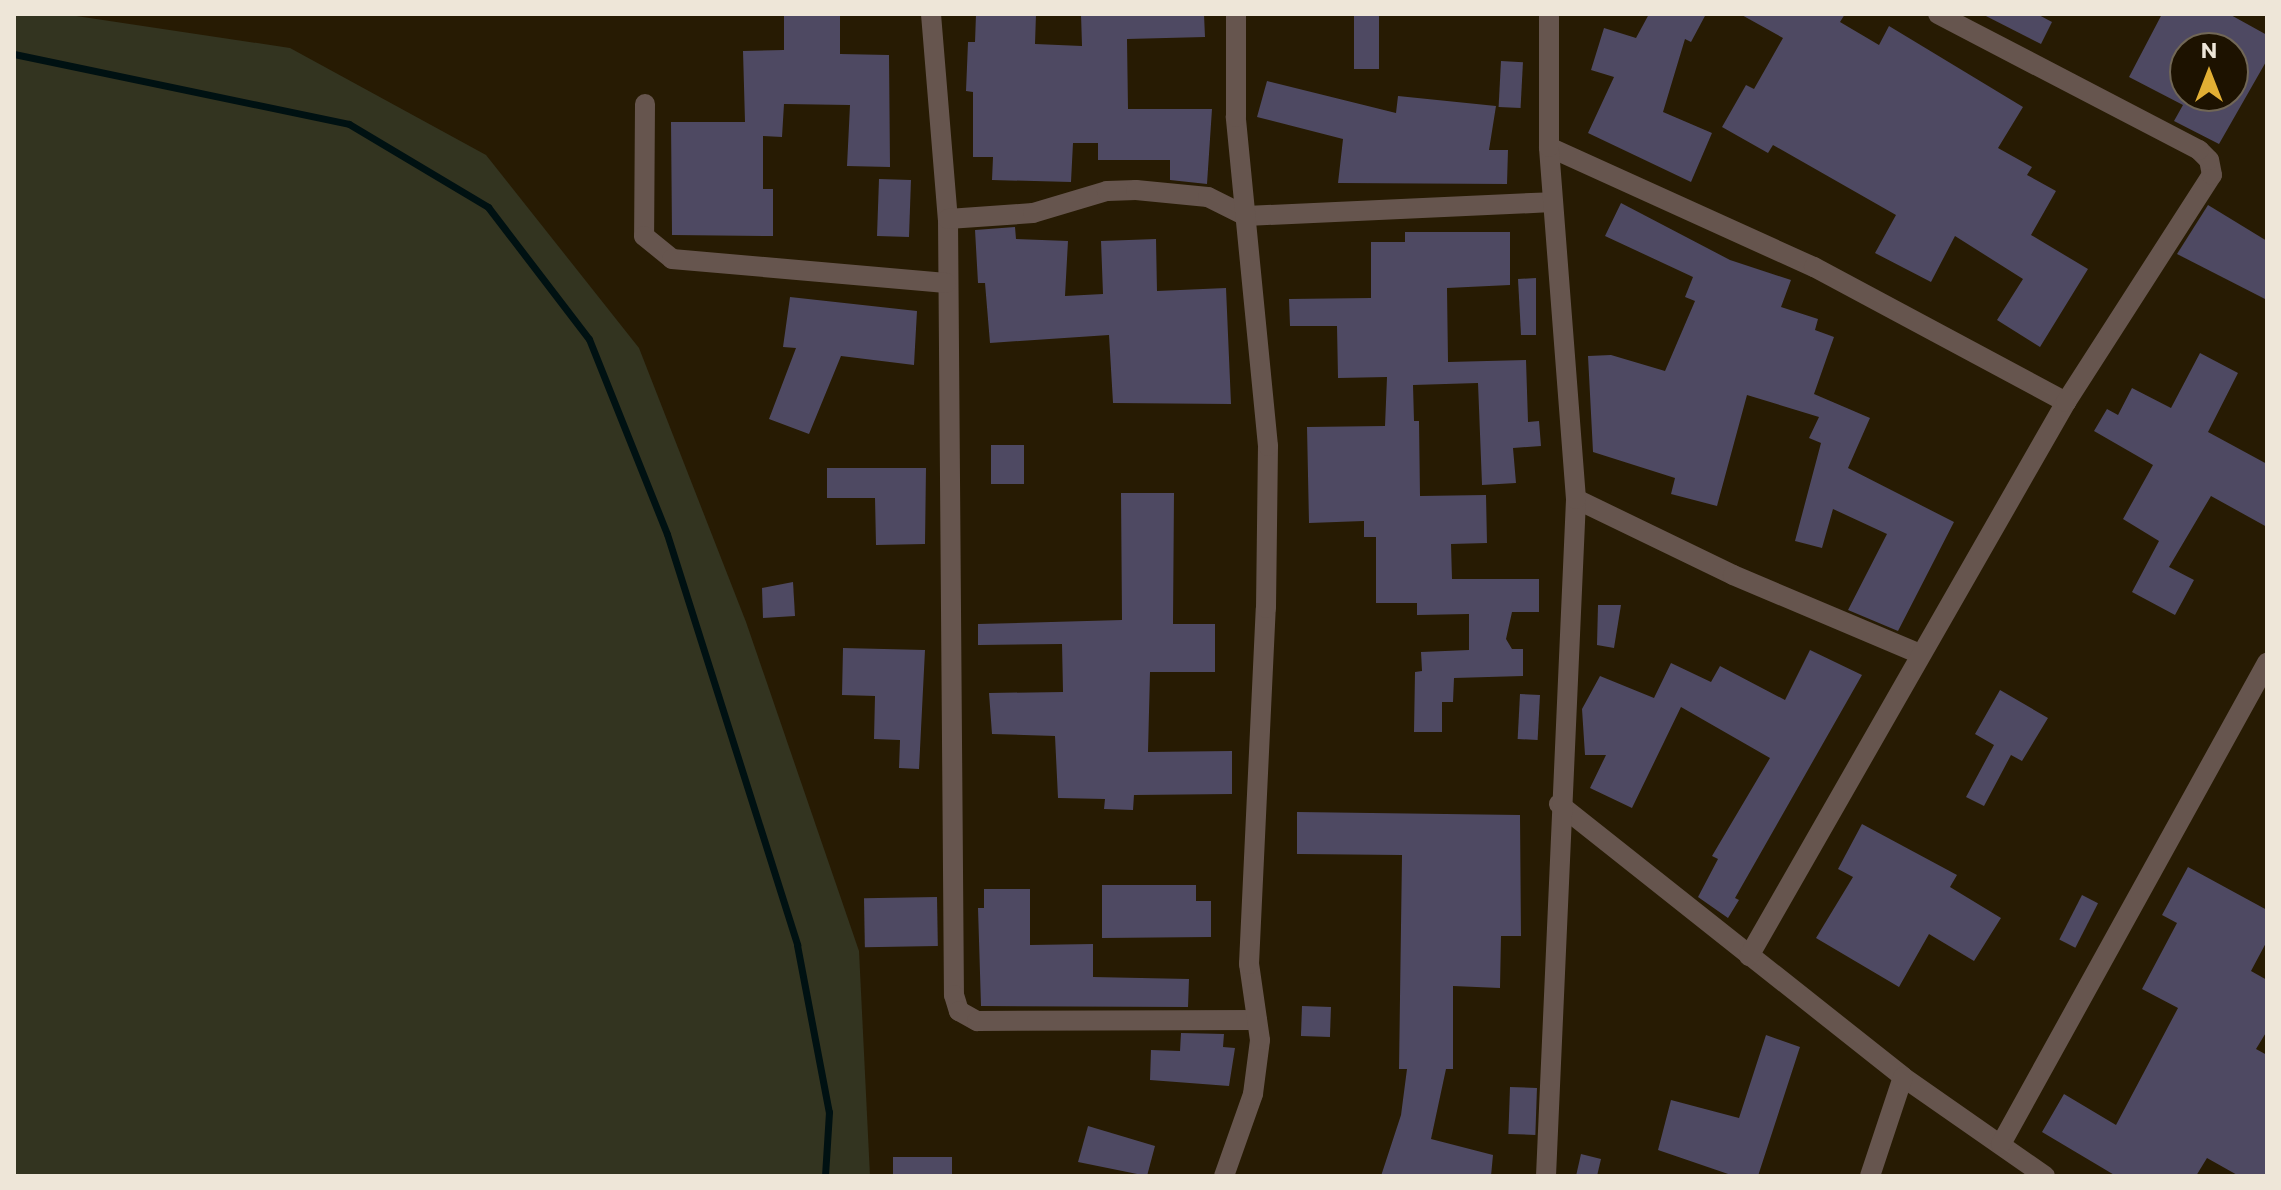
<!DOCTYPE html>
<style>
body{margin:0}
#map{position:relative;width:2281px;height:1190px;overflow:hidden;background:#271b03;font-family:Commissioner,sans-serif}
div>[style]{position:absolute}
[style*='--x']{left:calc(var(--x)*1px);top:calc(var(--y)*1px);width:calc(var(--w)*1px);rotate:calc(var(--a)*1deg)}
.green>*{inset:0;background:#333420}
.stream>*{height:7px;margin:-3.5px;padding:0 3.5px;transform-origin:3.5px;border-radius:3.5px;background:#001112}
.building>*{inset:0;background:#4e4962;transform-origin:0 0}
.street>*{height:20px;margin:-10px;padding:0 10px;transform-origin:10px;border-radius:10px;background:#66554e}
span{translate:-50% -50%;white-space:nowrap;text-align:center;line-height:1.15;-webkit-text-stroke:6px #1d1200;paint-order:stroke}
.frame{position:absolute;inset:0;border:16px solid #eee6d8;pointer-events:none}
.north{position:absolute;left:2169px;top:32px;width:80px;height:80px;box-sizing:border-box;background:#1d1200;border:2px solid #716756;border-radius:50%;rotate:0deg;font-size:22px;font-weight:700;line-height:32px;text-align:center;color:#eee6d8}
.north::after{content:'';display:block;margin:auto;width:28px;height:36px;background:#e2af34;clip-path:polygon(50% 0,100% 100%,50% 72%,0 100%)}
</style>
<div id="map">
<div class="green">
<i style="clip-path:polygon(14px 14px,63px 14px,290px 48px,486px 155px,639px 348px,746px 622px,859px 951px,870px 1176px,14px 1176px)"></i>
</div>
<div class="stream">
<i style="--x:14;--y:54;--w:342;--a:11.8"></i>
<i style="--x:349;--y:124;--w:162;--a:30.8"></i>
<i style="--x:488;--y:207;--w:166;--a:52.6"></i>
<i style="--x:589;--y:339;--w:210;--a:68.2"></i>
<i style="--x:667;--y:534;--w:431;--a:72.4"></i>
<i style="--x:797;--y:945;--w:170;--a:79.2"></i>
<i style="--x:829;--y:1112;--w:64;--a:93.6"></i>
</div>
<div class="building">
<i style="clip-path:polygon(784px 14px,840px 14px,840px 54px,889px 55px,890px 167px,847px 166px,850px 105px,784px 104px,782px 137px,763px 136px,763px 189px,773px 189px,773px 236px,672px 235px,671px 122px,745px 122px,743px 51px,784px 50px)"></i>
<i style="clip-path:polygon(976px 14px,1036px 14px,1035px 44px,1082px 46px,1081px 14px,1204px 14px,1205px 37px,1127px 39px,1128px 109px,1212px 109px,1207px 184px,1170px 180px,1170px 160px,1098px 160px,1098px 143px,1073px 143px,1071px 182px,992px 180px,993px 157px,973px 157px,973px 92px,966px 91px,968px 42px,975px 42px)"></i>
<i style="left:1354px;top:14px;width:25px;height:55px"></i>
<i style="clip-path:polygon(1649px 14px,1706px 14px,1691px 42px,1685px 39px,1663px 112px,1712px 133px,1691px 182px,1588px 133px,1614px 77px,1591px 70px,1604px 28px,1636px 38px)"></i>
<i style="clip-path:polygon(1740px 14px,1845px 14px,1840px 22px,1879px 45px,1889px 26px,2023px 107px,1998px 148px,2032px 167px,2027px 175px,2056px 191px,2031px 235px,2088px 269px,2040px 347px,1997px 320px,2023px 279px,1955px 236px,1931px 282px,1875px 253px,1896px 215px,1773px 145px,1768px 153px,1722px 127px,1746px 85px,1754px 89px,1783px 38px)"></i>
<i style="clip-path:polygon(1982px 14px,2037px 14px,2052px 22px,2041px 44px)"></i>
<i style="clip-path:polygon(evenodd,2162px 14px,2229px 14px,2267px 35px,2267px 60px,2219px 144px,2174px 121px,2183px 105px,2129px 77px,2162px 14px,2185px 48px,2233px 48px,2233px 96px,2188px 96px,2185px 101px,2185px 48px)"></i>
<i style="left:1501px;top:61px;width:22px;height:46px;rotate:3deg"></i>
<i style="clip-path:polygon(1267px 81px,1396px 113px,1398px 96px,1496px 106px,1489px 150px,1508px 150px,1507px 184px,1338px 183px,1343px 139px,1257px 117px)"></i>
<i style="left:879px;top:179px;width:32px;height:57px;rotate:2deg"></i>
<i style="clip-path:polygon(1621px 203px,1730px 260px,1791px 280px,1781px 307px,1818px 319px,1815px 330px,1834px 337px,1814px 394px,1870px 418px,1848px 468px,1954px 522px,1898px 631px,1848px 610px,1887px 534px,1833px 509px,1822px 548px,1795px 541px,1821px 443px,1809px 438px,1819px 417px,1747px 395px,1717px 506px,1671px 494px,1675px 478px,1593px 452px,1588px 356px,1611px 355px,1665px 371px,1695px 301px,1685px 297px,1693px 277px,1605px 236px)"></i>
<i style="clip-path:polygon(2208px 205px,2267px 241px,2267px 300px,2177px 254px)"></i>
<i style="clip-path:polygon(1015px 227px,1016px 239px,1068px 241px,1065px 296px,1103px 294px,1101px 241px,1156px 239px,1157px 291px,1226px 288px,1231px 404px,1113px 403px,1109px 335px,990px 343px,985px 283px,978px 283px,975px 230px)"></i>
<i style="clip-path:polygon(1405px 232px,1510px 232px,1510px 285px,1447px 288px,1448px 362px,1526px 360px,1528px 422px,1539px 421px,1541px 446px,1513px 448px,1516px 483px,1482px 485px,1478px 383px,1413px 385px,1414px 421px,1419px 421px,1420px 496px,1486px 495px,1487px 543px,1451px 544px,1452px 579px,1539px 579px,1539px 612px,1512px 612px,1506px 639px,1512px 649px,1523px 649px,1523px 676px,1454px 678px,1453px 702px,1442px 702px,1442px 732px,1414px 732px,1415px 672px,1422px 671px,1421px 652px,1469px 650px,1469px 614px,1417px 615px,1417px 603px,1376px 603px,1376px 537px,1364px 537px,1364px 521px,1309px 523px,1307px 427px,1385px 426px,1387px 377px,1338px 378px,1337px 326px,1290px 326px,1289px 299px,1371px 298px,1371px 242px,1405px 242px)"></i>
<i style="clip-path:polygon(1536px 278px,1536px 335px,1521px 335px,1518px 279px)"></i>
<i style="clip-path:polygon(790px 297px,917px 311px,914px 365px,841px 356px,809px 434px,769px 419px,796px 348px,783px 347px)"></i>
<i style="clip-path:polygon(2200px 353px,2238px 373px,2208px 432px,2267px 464px,2267px 527px,2211px 496px,2169px 567px,2194px 580px,2175px 615px,2132px 592px,2159px 541px,2123px 519px,2153px 465px,2094px 431px,2107px 409px,2118px 415px,2132px 388px,2171px 408px)"></i>
<i style="left:991px;top:445px;width:33px;height:39px"></i>
<i style="clip-path:polygon(827px 468px,926px 468px,925px 544px,876px 545px,875px 498px,827px 498px)"></i>
<i style="clip-path:polygon(1121px 493px,1174px 493px,1173px 624px,1215px 624px,1215px 672px,1150px 672px,1148px 752px,1232px 751px,1232px 794px,1134px 795px,1133px 810px,1104px 809px,1105px 799px,1058px 798px,1055px 736px,992px 734px,989px 693px,1063px 692px,1062px 644px,978px 645px,978px 624px,1122px 620px)"></i>
<i style="clip-path:polygon(793px 582px,795px 616px,763px 618px,762px 588px)"></i>
<i style="clip-path:polygon(1598px 605px,1621px 605px,1614px 648px,1597px 645px)"></i>
<i style="clip-path:polygon(843px 648px,925px 650px,919px 769px,899px 768px,900px 740px,874px 739px,875px 696px,842px 695px)"></i>
<i style="clip-path:polygon(1810px 650px,1862px 675px,1735px 898px,1739px 900px,1728px 918px,1698px 897px,1718px 859px,1712px 856px,1770px 758px,1681px 707px,1632px 808px,1590px 788px,1606px 755px,1585px 755px,1582px 709px,1600px 676px,1654px 698px,1671px 663px,1711px 682px,1720px 666px,1785px 700px)"></i>
<i style="clip-path:polygon(2000px 690px,2048px 718px,2022px 761px,2011px 755px,1984px 806px,1966px 797px,1994px 745px,1975px 734px)"></i>
<i style="left:1520px;top:694px;width:20px;height:45px;rotate:3deg"></i>
<i style="clip-path:polygon(1297px 812px,1520px 815px,1521px 936px,1501px 936px,1500px 988px,1453px 986px,1453px 1069px,1446px 1069px,1431px 1139px,1493px 1155px,1491px 1176px,1381px 1176px,1401px 1115px,1407px 1069px,1399px 1069px,1402px 855px,1297px 854px)"></i>
<i style="clip-path:polygon(1862px 824px,1957px 875px,1950px 887px,2001px 918px,1974px 961px,1929px 934px,1899px 987px,1816px 938px,1853px 877px,1838px 869px)"></i>
<i style="clip-path:polygon(2188px 867px,2267px 910px,2267px 941px,2251px 971px,2267px 980px,2267px 1031px,2256px 1049px,2267px 1055px,2267px 1176px,2239px 1176px,2207px 1158px,2196px 1176px,2116px 1176px,2042px 1132px,2064px 1094px,2116px 1125px,2178px 1008px,2142px 989px,2177px 923px,2162px 915px)"></i>
<i style="clip-path:polygon(1102px 885px,1196px 885px,1196px 901px,1211px 901px,1211px 937px,1102px 938px)"></i>
<i style="clip-path:polygon(984px 889px,1030px 889px,1030px 945px,1093px 944px,1093px 977px,1189px 979px,1188px 1007px,981px 1006px,978px 908px,984px 908px)"></i>
<i style="left:2082px;top:895px;width:18px;height:50px;rotate:27deg"></i>
<i style="left:937px;top:897px;width:49px;height:73px;rotate:89deg"></i>
<i style="left:1302px;top:1006px;width:29px;height:30px;rotate:2deg"></i>
<i style="clip-path:polygon(1181px 1033px,1224px 1034px,1223px 1047px,1235px 1048px,1229px 1086px,1150px 1080px,1151px 1050px,1180px 1051px)"></i>
<i style="clip-path:polygon(1766px 1035px,1800px 1047px,1758px 1176px,1734px 1176px,1658px 1150px,1671px 1100px,1739px 1118px)"></i>
<i style="left:1510px;top:1087px;width:27px;height:47px;rotate:2deg"></i>
<i style="clip-path:polygon(1088px 1126px,1155px 1146px,1147px 1176px,1078px 1162px)"></i>
<i style="clip-path:polygon(1581px 1154px,1601px 1159px,1597px 1176px,1576px 1176px)"></i>
<i style="left:952px;top:1157px;width:19px;height:59px;rotate:90deg"></i>
</div>
<div class="street">
<i style="--x:931;--y:14;--w:206;--a:85.3"></i>
<i style="--x:948;--y:219;--w:776;--a:89.56"></i>
<i style="--x:954;--y:995;--w:17;--a:73"></i>
<i style="--x:959;--y:1011;--w:21;--a:29"></i>
<i style="--x:977;--y:1021;--w:280;--a:-0.2"></i>
<i style="--x:645;--y:104;--w:132;--a:90.4"></i>
<i style="--x:644;--y:236;--w:36;--a:39"></i>
<i style="--x:672;--y:259;--w:275;--a:5"></i>
<i style="--x:1549;--y:147;--w:291;--a:24.4"></i>
<i style="--x:1814;--y:267;--w:286;--a:28.2"></i>
<i style="--x:948;--y:219;--w:85;--a:-4"></i>
<i style="--x:1033;--y:213;--w:77;--a:-16.6"></i>
<i style="--x:1107;--y:191;--w:29;--a:-2"></i>
<i style="--x:1136;--y:190;--w:72;--a:5.6"></i>
<i style="--x:1208;--y:197;--w:42;--a:26.6"></i>
<i style="--x:1246;--y:216;--w:306;--a:-2.6"></i>
<i style="--x:1576;--y:499;--w:174;--a:25.8"></i>
<i style="--x:1733;--y:575;--w:203;--a:22.9"></i>
<i style="--x:1559;--y:804;--w:439;--a:38.4"></i>
<i style="--x:1903;--y:1077;--w:173;--a:34.9"></i>
<i style="--x:1749;--y:956;--w:638;--a:-60.22"></i>
<i style="--x:2066;--y:402;--w:270;--a:-57.3"></i>
<i style="--x:2212;--y:175;--w:15;--a:-101"></i>
<i style="--x:2209;--y:160;--w:14;--a:-135"></i>
<i style="--x:2199;--y:150;--w:294;--a:-152.5"></i>
<i style="--x:2001;--y:1144;--w:550;--a:-61.06"></i>
<i style="--x:1224;--y:1176;--w:87;--a:-70.5"></i>
<i style="--x:1253;--y:1094;--w:54;--a:-82.6"></i>
<i style="--x:1260;--y:1040;--w:77;--a:-98.2"></i>
<i style="--x:1249;--y:964;--w:356;--a:-87.3"></i>
<i style="--x:1266;--y:608;--w:162;--a:-89.3"></i>
<i style="--x:1268;--y:446;--w:331;--a:-95.6"></i>
<i style="--x:1236;--y:117;--w:103;--a:-90"></i>
<i style="--x:1546;--y:1176;--w:678;--a:-87.46"></i>
<i style="--x:1576;--y:499;--w:353;--a:-94.4"></i>
<i style="--x:1549;--y:147;--w:133;--a:-90"></i>
<i style="--x:1870;--y:1176;--w:104;--a:-71.6"></i>
</div>
<div class="frame"></div>
<div class="north">N</div>
</div>
